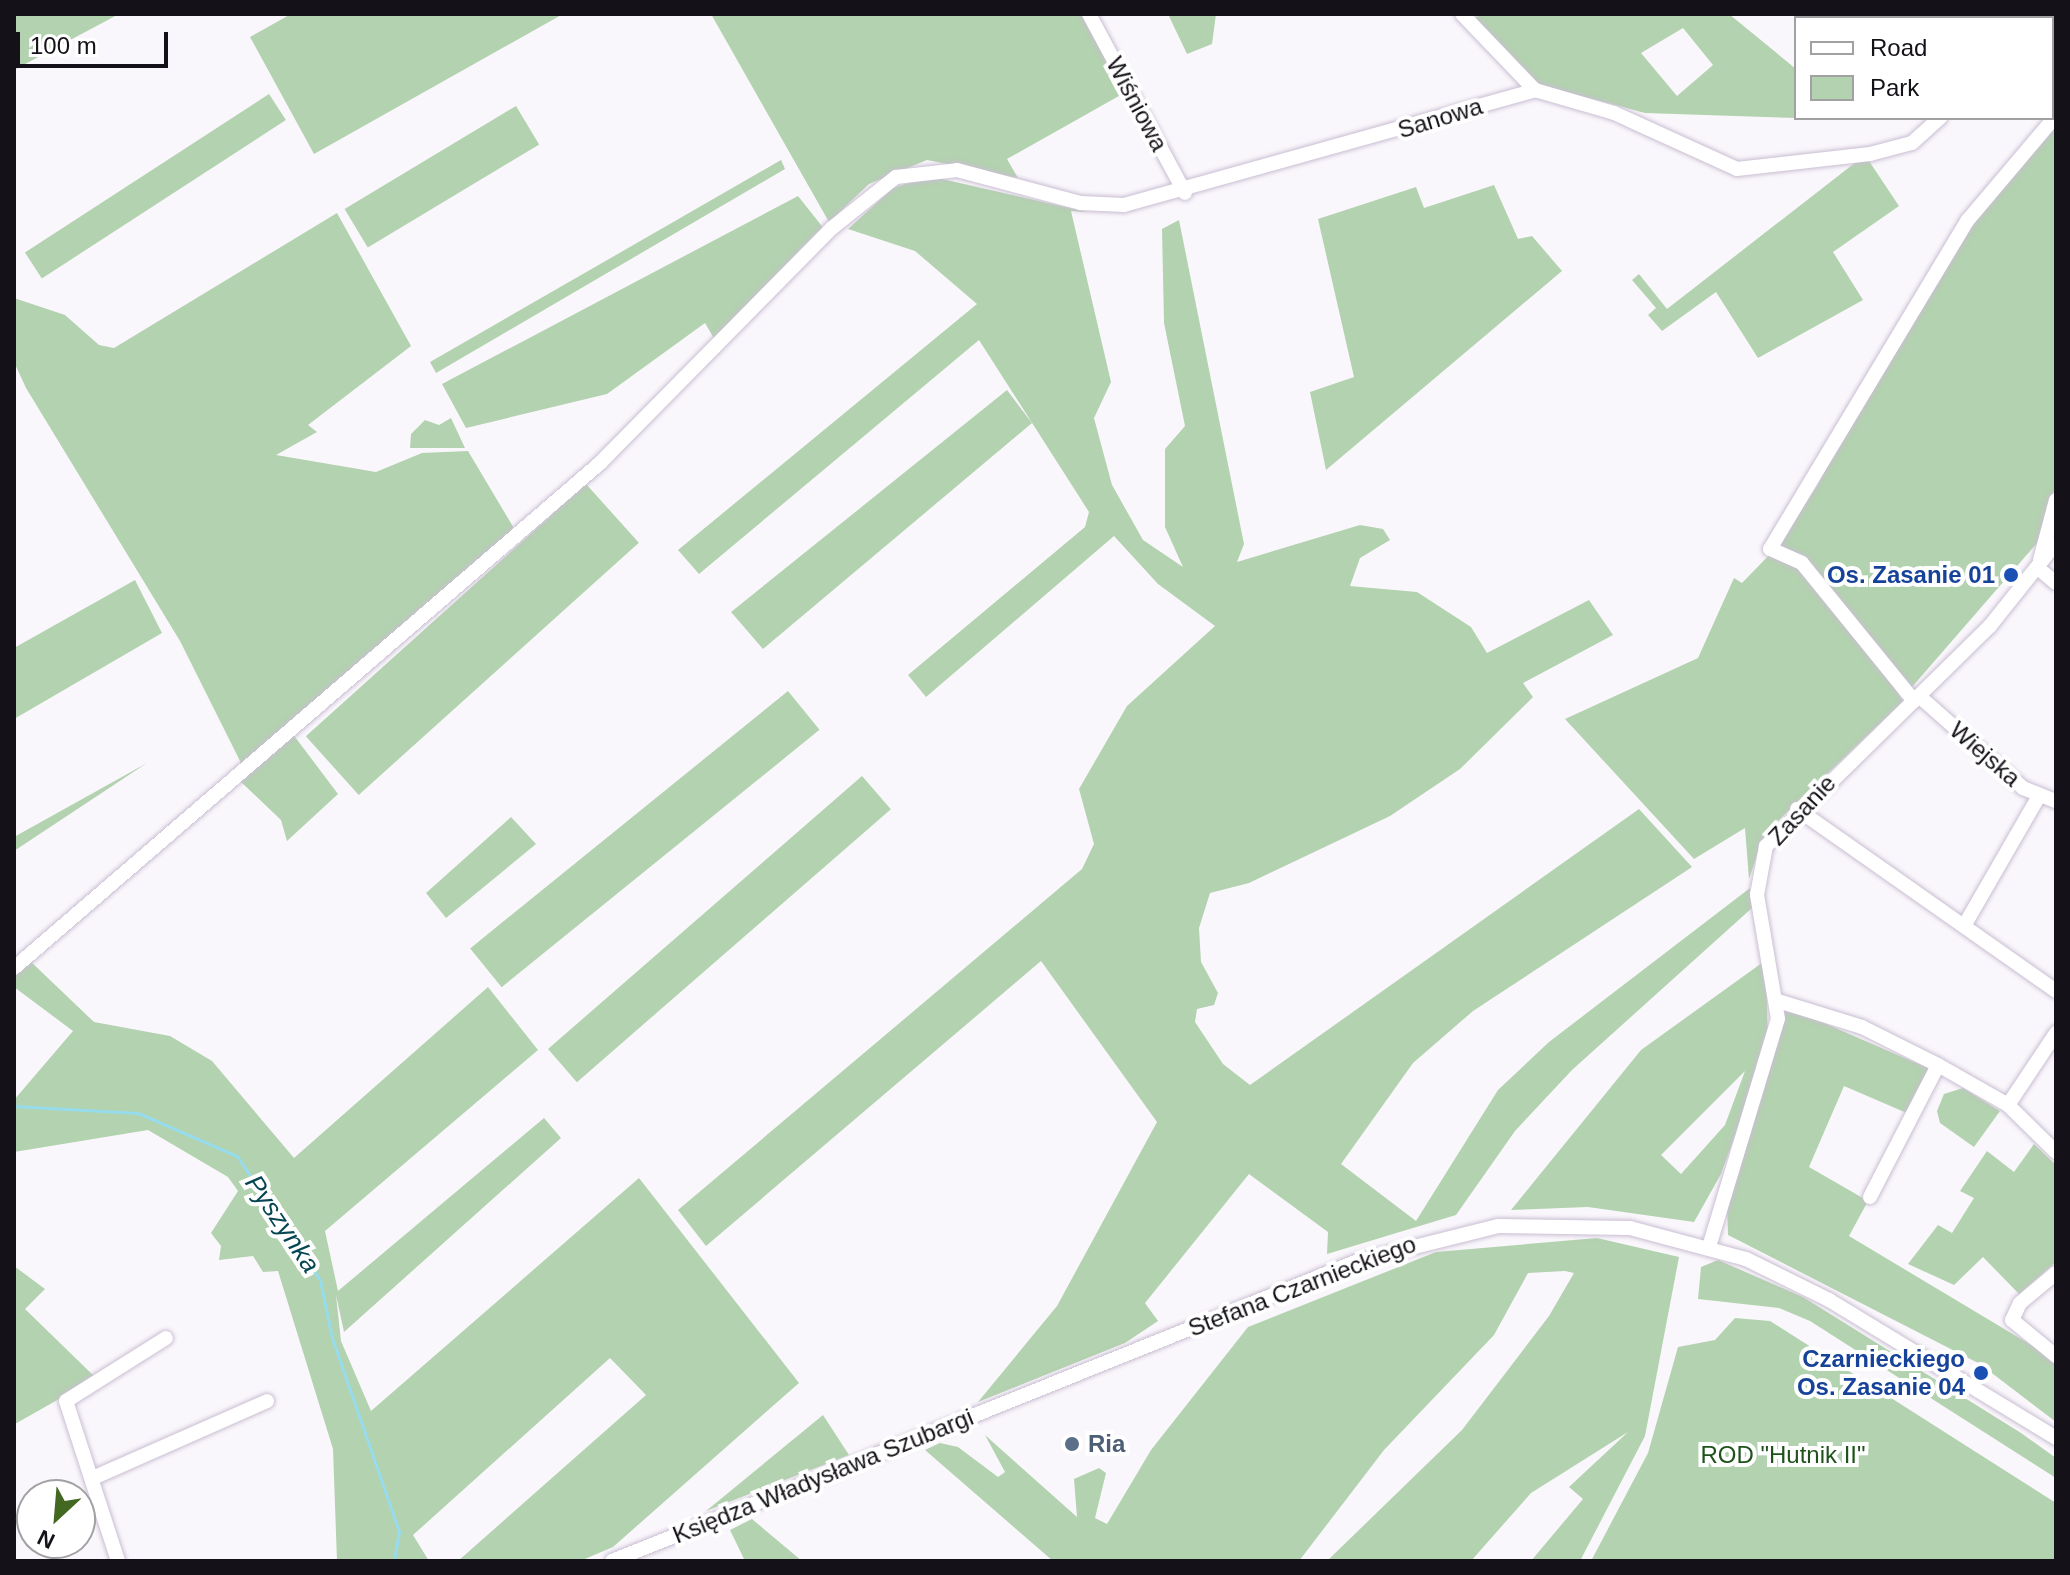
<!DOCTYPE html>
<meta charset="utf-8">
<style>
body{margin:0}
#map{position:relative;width:2070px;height:1575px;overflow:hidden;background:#faf7fc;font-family:Arial,sans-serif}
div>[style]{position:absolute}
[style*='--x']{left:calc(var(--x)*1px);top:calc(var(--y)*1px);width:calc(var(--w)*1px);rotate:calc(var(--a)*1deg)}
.green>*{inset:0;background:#b3d2af;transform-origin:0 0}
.stream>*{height:3px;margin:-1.5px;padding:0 1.5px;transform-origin:1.5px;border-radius:1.5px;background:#97dced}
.roads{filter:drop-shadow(0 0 2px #c9bed2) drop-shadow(0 0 2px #c9bed2)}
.minor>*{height:14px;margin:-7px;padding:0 7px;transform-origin:7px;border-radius:7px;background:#fff}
.dots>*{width:22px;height:22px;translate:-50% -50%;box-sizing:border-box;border:4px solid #fff;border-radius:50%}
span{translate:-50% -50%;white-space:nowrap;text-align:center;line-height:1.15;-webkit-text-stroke:8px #fff;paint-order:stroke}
.street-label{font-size:24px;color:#151118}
.transit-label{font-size:24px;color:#164399;font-weight:700}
.right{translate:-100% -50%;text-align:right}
.service-label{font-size:24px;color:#4e5e75;font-weight:700}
.left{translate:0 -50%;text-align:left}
.park-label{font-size:24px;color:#1f531b}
.water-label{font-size:26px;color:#064652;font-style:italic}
.frame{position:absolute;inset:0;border:16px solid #151118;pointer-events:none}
.legend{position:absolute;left:1794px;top:16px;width:260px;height:104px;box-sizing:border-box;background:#fff;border:2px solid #a1a0a3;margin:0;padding:10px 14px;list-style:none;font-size:24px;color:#151118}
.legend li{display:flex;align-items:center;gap:16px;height:40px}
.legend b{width:40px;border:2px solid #a1a0a3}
.north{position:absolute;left:16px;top:1479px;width:80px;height:80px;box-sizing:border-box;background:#fff;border:2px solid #a1a0a3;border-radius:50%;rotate:206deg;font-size:22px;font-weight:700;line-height:32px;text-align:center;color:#151118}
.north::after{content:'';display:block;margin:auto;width:28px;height:36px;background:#436821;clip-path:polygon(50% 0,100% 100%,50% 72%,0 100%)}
.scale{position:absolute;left:16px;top:32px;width:152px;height:36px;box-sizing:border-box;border:4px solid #151118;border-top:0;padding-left:10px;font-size:24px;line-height:28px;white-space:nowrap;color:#151118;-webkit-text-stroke:6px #fff;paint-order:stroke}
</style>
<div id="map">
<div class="green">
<i style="clip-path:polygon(14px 14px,119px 14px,14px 70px)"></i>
<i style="clip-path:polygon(291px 14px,563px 14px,314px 154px,250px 37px)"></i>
<i style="clip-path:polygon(711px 14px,1084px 14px,1126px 92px,1007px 159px,1018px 178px,927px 160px,869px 184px,829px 222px)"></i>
<i style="clip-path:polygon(1168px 14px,1216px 14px,1212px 44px,1187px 54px)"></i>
<i style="clip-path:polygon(evenodd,1482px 14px,1729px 14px,1796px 69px,1796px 118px,1645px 113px,1533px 83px,1471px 20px,1482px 14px,1683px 28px,1713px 65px,1677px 96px,1641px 53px,1683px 28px)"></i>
<i style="left:269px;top:94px;width:31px;height:291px;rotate:57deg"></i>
<i style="left:516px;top:106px;width:45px;height:200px;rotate:59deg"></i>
<i style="clip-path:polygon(2056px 122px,2056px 484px,2038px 542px,1912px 687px,1831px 588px,1903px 701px,1779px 820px,1761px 843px,1749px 879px,1745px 828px,1694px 859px,1565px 719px,1698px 658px,1734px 578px,1742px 583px,1776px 548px,1817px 486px,1886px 353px,1972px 220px)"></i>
<i style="clip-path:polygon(1865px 155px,1899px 206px,1833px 252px,1863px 300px,1758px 358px,1716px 292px,1662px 331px,1648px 315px,1656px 308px,1632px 280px,1639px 274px,1667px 309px)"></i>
<i style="clip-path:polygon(781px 160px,785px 169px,436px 373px,430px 362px)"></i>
<i style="clip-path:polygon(929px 176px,1087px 212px,1071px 211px,1111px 382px,1094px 418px,1112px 485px,1143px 540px,1183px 567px,1165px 527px,1165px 449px,1185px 426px,1164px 323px,1162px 229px,1179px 220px,1244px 544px,1237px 562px,1360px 525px,1383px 529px,1390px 540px,1360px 558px,1350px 586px,1417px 592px,1471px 627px,1487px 653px,1589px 600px,1613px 635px,1523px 683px,1533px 697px,1460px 769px,1390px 816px,1249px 883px,1210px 893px,1199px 928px,1201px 962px,1218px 993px,1214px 1005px,1197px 1009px,1195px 1022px,1223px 1064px,1250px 1085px,1639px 809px,1692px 867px,1473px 1011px,1413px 1063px,1341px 1164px,1416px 1221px,1498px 1090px,1549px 1042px,1750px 888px,1752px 908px,1572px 1070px,1515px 1131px,1456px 1215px,1327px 1254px,1328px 1232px,1249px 1174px,1145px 1303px,1158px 1321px,1125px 1343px,978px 1402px,1057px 1306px,1157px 1122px,1041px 961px,706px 1246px,678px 1210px,1082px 869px,1094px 844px,1079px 789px,1127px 706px,1215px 626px,1158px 584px,1114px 536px,926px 697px,908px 675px,1085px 527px,1089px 512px,979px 340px,699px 574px,678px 550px,977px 304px,915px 251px,848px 229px,893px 188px)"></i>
<i style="clip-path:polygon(1494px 185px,1518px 239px,1532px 236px,1562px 271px,1326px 470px,1310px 392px,1354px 377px,1318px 219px,1416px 187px,1424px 208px)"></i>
<i style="clip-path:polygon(798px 196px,825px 230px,716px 342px,705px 323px,607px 394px,466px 428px,442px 384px)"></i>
<i style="clip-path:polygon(337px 213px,411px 346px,308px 425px,317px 432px,276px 455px,376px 472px,422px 453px,468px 451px,515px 530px,242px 765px,180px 641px,26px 388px,14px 362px,14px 298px,65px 315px,99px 345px,114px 348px)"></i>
<i style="clip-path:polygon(1007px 390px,1032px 423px,763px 649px,731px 612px)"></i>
<i style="clip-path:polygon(451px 418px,465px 448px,410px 448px,411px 434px,425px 420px,439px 425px)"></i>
<i style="left:586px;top:484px;width:79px;height:377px;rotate:48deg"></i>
<i style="clip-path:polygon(135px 580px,162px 633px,14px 719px,14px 648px)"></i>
<i style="left:788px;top:691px;width:50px;height:409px;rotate:51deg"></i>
<i style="clip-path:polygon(292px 733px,338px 794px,287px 841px,281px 820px,239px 780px)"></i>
<i style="clip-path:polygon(147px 763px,14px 851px,14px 837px)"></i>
<i style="left:862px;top:776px;width:44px;height:416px;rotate:49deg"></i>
<i style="clip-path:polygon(511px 817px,536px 844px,446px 918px,426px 893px)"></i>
<i style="clip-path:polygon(29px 960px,94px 1022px,170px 1036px,212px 1061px,294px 1158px,488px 987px,538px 1050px,325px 1231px,338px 1291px,544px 1118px,561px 1138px,344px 1332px,336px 1295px,341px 1341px,371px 1411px,639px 1178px,799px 1383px,613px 1547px,580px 1561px,458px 1561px,646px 1395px,610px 1358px,413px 1535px,429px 1561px,337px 1561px,333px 1449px,278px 1271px,263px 1272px,253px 1256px,219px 1260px,221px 1246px,211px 1233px,238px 1191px,228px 1177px,148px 1130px,14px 1152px,14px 1100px,73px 1031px,14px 987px,14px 975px)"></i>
<i style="clip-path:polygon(evenodd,1766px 960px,1768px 1045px,1721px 1174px,1694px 1222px,1588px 1207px,1511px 1210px,1641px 1050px,1766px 960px,1745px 1071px,1725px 1125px,1681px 1174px,1661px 1155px,1745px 1071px)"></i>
<i style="clip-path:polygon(1787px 1007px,1930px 1069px,1909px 1114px,1844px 1086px,1809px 1167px,1868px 1201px,1849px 1236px,2056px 1360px,2056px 1422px,1980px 1364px,1728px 1235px,1727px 1207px)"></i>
<i style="clip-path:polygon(1963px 1088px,2000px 1111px,1974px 1147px,1940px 1123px,1937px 1111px,1944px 1094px)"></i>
<i style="clip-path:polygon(2034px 1144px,2056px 1165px,2056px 1262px,2019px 1294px,1983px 1257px,1954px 1285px,1908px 1264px,1938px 1225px,1952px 1233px,1974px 1198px,1960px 1191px,1987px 1151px,2014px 1172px)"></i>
<i style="clip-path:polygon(1597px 1238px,1679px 1257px,1645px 1436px,1580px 1561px,1531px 1561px,1583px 1499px,1569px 1487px,1628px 1432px,1531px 1493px,1471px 1561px,1327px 1561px,1462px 1430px,1549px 1316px,1574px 1273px,1565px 1271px,1528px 1273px,1494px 1335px,1384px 1450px,1299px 1561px,1053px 1561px,925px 1450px,940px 1443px,958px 1447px,998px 1477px,1005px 1472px,985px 1435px,1077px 1517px,1074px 1479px,1099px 1468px,1106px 1473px,1095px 1518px,1107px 1524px,1151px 1450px,1248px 1327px,1436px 1252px)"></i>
<i style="clip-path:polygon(1718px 1260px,1803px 1297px,2021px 1433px,2056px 1458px,2056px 1478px,1810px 1321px,1779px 1308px,1698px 1299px,1701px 1267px)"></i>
<i style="clip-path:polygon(14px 1266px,45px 1289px,25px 1309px,96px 1378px,15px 1424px)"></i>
<i style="clip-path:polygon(1735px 1318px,1770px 1321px,2056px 1503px,2056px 1561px,1591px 1561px,1648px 1453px,1678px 1347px,1715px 1340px)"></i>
<i style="clip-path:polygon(823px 1415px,849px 1455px,706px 1511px)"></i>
<i style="clip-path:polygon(752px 1519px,802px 1561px,745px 1561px,730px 1530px)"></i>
</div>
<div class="stream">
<i style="--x:14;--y:1106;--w:124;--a:3.2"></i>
<i style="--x:138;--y:1113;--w:108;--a:23.5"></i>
<i style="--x:237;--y:1156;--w:149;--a:56.2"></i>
<i style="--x:320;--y:1280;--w:59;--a:78.3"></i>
<i style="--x:332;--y:1338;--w:205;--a:70.9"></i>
<i style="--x:399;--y:1532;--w:29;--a:100"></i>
</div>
<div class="roads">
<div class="minor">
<i style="--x:1089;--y:14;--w:203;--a:61.8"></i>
<i style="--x:1462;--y:14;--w:105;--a:46.2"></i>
<i style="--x:1954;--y:14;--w:9;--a:27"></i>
<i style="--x:2018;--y:18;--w:5;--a:-53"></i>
<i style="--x:2052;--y:95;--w:8;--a:60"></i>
<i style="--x:2040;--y:560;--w:62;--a:-75.1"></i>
<i style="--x:2038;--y:568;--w:23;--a:40"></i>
<i style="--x:1919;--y:696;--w:139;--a:41.5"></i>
<i style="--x:2023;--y:788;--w:35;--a:22"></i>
<i style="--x:1914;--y:701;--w:178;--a:-129.1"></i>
<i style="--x:1802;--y:563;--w:35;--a:-156"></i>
<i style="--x:1770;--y:549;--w:384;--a:-59"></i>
<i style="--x:1968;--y:220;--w:136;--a:-49.8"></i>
<i style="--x:1797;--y:809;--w:317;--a:35.1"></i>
<i style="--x:1964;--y:926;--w:148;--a:-60"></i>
<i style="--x:14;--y:968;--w:774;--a:-40.75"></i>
<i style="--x:600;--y:463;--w:330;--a:-45.4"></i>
<i style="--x:832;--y:228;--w:82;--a:-38.6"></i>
<i style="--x:896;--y:177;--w:61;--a:-6.5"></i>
<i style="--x:957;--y:170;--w:128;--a:14.9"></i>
<i style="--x:1081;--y:203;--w:43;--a:2.7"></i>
<i style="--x:1124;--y:205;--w:427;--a:-15.6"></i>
<i style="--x:1535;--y:90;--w:82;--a:16.2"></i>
<i style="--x:1614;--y:113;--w:135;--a:24.5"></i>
<i style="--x:1737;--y:169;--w:134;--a:-6.4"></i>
<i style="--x:1870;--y:154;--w:43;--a:-14.7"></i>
<i style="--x:1912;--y:143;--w:38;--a:-42"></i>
<i style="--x:1778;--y:1001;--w:88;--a:17.2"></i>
<i style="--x:1862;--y:1027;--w:85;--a:26.6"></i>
<i style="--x:1938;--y:1065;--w:81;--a:29.7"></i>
<i style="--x:2008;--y:1105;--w:67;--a:44.4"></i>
<i style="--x:2008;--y:1105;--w:87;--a:-56.3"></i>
<i style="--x:1870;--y:1197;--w:148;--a:-62.7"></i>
<i style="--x:1709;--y:1247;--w:238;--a:-73.2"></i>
<i style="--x:1778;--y:1019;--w:126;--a:-99.6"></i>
<i style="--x:1757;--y:895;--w:50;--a:-79.6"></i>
<i style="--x:1766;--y:846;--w:314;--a:-44.5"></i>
<i style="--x:1990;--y:626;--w:106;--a:-51.5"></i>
<i style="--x:2056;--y:1273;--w:47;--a:140.2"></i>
<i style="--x:2020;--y:1303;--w:19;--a:115"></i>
<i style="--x:2012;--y:1320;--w:57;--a:39.3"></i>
<i style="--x:95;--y:1477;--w:188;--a:-23.8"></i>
<i style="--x:118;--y:1561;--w:168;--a:-108"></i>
<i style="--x:66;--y:1401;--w:118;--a:-32.2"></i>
<i style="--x:612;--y:1561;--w:804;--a:-21.91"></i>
<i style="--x:1358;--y:1261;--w:144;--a:-14"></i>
<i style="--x:1498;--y:1226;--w:132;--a:0.9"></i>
<i style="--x:1630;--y:1228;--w:120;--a:15"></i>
<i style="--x:1746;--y:1259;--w:93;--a:26.3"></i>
<i style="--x:1829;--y:1300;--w:266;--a:31.3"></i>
</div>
</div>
<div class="dots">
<i style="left:2011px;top:575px;background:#1a4fb4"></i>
<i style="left:1981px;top:1373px;background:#1a4fb4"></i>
<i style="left:1072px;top:1444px;background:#5c6f8a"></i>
</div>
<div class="street-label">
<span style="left:1137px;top:104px;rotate:62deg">Wiśniowa</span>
<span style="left:1440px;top:118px;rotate:-17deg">Sanowa</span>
<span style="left:1985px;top:754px;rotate:41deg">Wiejska</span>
<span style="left:1802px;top:810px;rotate:-47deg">Zasanie</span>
<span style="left:1302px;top:1286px;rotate:-21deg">Stefana Czarnieckiego</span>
<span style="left:823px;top:1476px;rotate:-22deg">Księdza Władysława Szubargi</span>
</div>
<div class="transit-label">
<span class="right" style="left:1995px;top:575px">Os. Zasanie 01</span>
<span class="right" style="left:1965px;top:1373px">Czarnieckiego<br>Os. Zasanie 04</span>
</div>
<div class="service-label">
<span class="left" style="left:1088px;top:1444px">Ria</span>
</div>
<div class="park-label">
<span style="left:1783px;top:1455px">ROD "Hutnik II"</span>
</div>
<div class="water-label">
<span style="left:282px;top:1224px;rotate:56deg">Pyszynka</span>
</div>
<div class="frame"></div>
<ul class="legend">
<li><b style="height:10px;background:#fff"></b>Road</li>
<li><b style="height:22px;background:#b3d2af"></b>Park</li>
</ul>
<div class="north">N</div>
<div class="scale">100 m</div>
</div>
